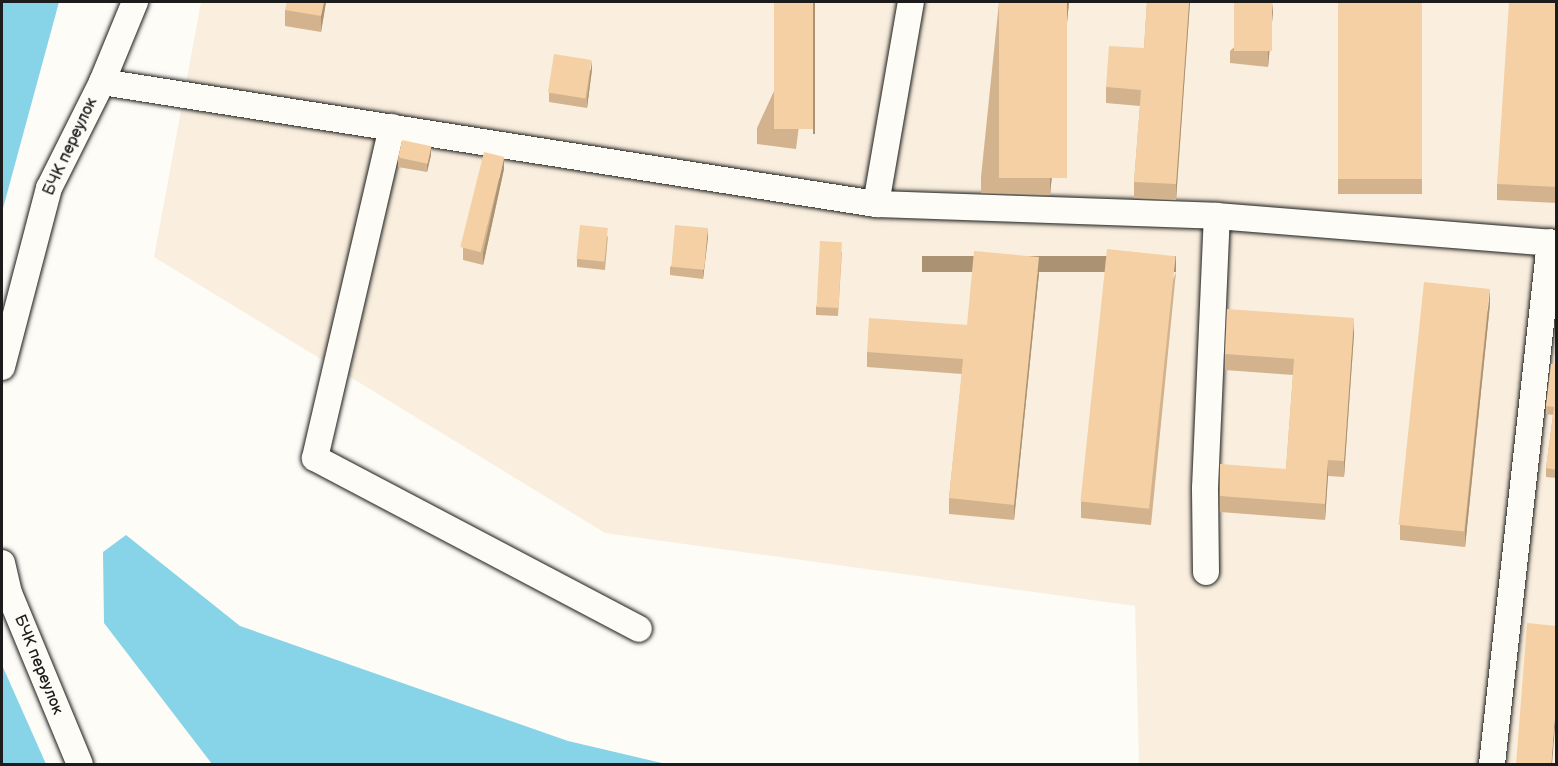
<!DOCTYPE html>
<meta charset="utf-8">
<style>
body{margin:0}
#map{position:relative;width:1558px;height:766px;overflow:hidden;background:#fdfcf7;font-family:"Balsamiq Sans",sans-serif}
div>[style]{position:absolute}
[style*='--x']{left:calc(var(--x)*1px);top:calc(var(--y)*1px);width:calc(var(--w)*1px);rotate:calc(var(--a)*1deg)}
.built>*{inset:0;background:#faefde}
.water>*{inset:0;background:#87d3e7}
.roads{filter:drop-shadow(0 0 2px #1c1c1c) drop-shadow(0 0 2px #1c1c1c)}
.minor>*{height:26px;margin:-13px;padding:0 13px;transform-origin:13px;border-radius:13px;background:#fdfcf7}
.wall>*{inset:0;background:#d2b38d;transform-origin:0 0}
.shaded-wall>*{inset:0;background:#ab9273;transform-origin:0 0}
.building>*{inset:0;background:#f4d0a4;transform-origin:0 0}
span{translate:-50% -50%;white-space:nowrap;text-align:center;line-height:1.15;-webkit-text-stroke:5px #fdfcf7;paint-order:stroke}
.street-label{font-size:16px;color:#1c1c1c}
.frame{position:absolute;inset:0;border:3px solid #1c1c1c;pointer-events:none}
</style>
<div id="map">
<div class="built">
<i style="clip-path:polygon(201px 2px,1556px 2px,1556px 764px,1139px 764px,1135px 606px,605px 533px,154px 257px)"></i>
</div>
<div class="water">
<i style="clip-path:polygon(2px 2px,59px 2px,2px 212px)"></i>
<i style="clip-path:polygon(126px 535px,240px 626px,568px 741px,666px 764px,212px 764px,104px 623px,103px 552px)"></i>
<i style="clip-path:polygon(2px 665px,46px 764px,2px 764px)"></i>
</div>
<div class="roads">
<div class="minor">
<i style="--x:102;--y:82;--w:784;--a:8.96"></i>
<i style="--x:876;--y:204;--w:341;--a:2"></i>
<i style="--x:1217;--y:216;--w:340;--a:4.6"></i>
<i style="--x:392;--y:127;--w:340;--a:103.1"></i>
<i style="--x:315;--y:458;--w:366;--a:27.8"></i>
<i style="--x:876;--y:204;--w:205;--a:-80.2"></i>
<i style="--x:2;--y:367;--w:185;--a:-75.3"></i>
<i style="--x:49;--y:188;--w:119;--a:-63.4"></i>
<i style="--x:102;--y:82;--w:87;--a:-67.6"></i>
<i style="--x:2;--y:563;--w:31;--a:77"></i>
<i style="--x:9;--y:593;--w:185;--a:67.5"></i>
<i style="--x:1206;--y:572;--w:84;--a:-90.7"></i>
<i style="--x:1205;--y:488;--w:272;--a:-87.5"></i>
<i style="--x:1492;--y:764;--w:525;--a:-83.66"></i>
</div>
</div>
<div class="wall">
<i style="clip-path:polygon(326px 2px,321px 32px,285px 26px,285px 10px)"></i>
<i style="clip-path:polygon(815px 2px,796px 149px,757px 144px,757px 128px)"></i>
<i style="clip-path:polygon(999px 2px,1069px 2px,1050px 195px,981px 193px,981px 177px)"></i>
<i style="clip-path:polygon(1147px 2px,1190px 2px,1176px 200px,1134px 198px,1134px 182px,1140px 106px,1106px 103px,1106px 87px,1144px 48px)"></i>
<i style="left:1338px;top:2px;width:84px;height:192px"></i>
<i style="clip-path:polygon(1557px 2px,1557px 203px,1497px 200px,1497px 184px)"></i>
<i style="clip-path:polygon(1273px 11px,1268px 67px,1230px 63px,1230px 51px)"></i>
<i style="clip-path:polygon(592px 69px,587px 108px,549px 102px,549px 93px)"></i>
<i style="clip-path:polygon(431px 155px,427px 172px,398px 167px,398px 158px)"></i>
<i style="clip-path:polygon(504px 169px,483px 265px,463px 260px,463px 248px)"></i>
<i style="clip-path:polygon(608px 236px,605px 270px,577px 267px,577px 259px)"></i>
<i style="clip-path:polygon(708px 237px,703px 279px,670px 275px,670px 267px)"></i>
<i style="clip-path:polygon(842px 251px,838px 316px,816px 315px,816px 307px)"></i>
<i style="clip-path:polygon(1176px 272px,1151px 525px,1081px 518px,1081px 502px)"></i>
<i style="clip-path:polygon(1039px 273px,1014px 520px,949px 514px,949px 498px,962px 374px,867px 367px,867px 352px,967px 325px)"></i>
<i style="clip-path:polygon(1490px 304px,1465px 547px,1400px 540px,1400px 525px)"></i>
<i style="clip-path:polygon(1354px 334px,1344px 477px,1328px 476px,1325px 520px,1220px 512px,1220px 496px,1286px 469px,1293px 375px,1225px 370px,1225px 354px)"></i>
<i style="clip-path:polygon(1557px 364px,1557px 478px,1546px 477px,1546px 468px,1553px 415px,1546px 414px,1546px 406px)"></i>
</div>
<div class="shaded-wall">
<i style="clip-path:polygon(324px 2px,326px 2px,321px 32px,321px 16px)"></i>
<i style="left:813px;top:2px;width:2px;height:132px"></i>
<i style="clip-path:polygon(1067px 2px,1069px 2px,1050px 195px,1050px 179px)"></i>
<i style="clip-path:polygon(1189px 2px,1190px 2px,1176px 200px,1176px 184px)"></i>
<i style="clip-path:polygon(1273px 2px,1273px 11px,1268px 67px,1268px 54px)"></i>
<i style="clip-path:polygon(592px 60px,592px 69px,587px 108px,587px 99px)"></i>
<i style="clip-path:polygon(431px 146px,431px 155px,427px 172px,427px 164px)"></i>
<i style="clip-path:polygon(504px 157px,504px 169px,483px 265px,483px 253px)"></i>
<i style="clip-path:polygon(708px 228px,708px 237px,703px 279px,703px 270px)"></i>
<i style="left:1176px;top:256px;width:16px;height:254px;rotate:90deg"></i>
<i style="clip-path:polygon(1039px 257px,1039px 273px,1014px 520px,1014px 505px)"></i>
<i style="clip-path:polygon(1490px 289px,1490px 304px,1465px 547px,1465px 531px)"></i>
<i style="clip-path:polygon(1354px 318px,1354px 334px,1344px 477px,1344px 461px)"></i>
<i style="clip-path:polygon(1328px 460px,1328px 476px,1325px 520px,1325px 504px)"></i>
<i style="clip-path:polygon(1557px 689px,1557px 701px,1552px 765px,1551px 765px)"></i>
</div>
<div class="building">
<i style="clip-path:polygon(287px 2px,324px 2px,321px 16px,285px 10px)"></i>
<i style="left:774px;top:2px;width:39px;height:127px"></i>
<i style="left:999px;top:2px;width:68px;height:176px"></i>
<i style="clip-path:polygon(1147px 2px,1189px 2px,1176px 184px,1134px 182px,1141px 90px,1106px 87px,1109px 46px,1144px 48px)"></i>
<i style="left:1234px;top:2px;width:38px;height:49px"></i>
<i style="left:1338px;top:2px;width:84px;height:177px"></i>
<i style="clip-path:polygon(1509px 2px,1557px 2px,1557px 187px,1497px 184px)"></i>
<i style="left:554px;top:54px;width:38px;height:39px;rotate:9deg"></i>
<i style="left:402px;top:140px;width:30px;height:18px;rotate:12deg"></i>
<i style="left:484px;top:152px;width:21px;height:98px;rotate:14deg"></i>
<i style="left:580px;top:225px;width:28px;height:34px;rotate:6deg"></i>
<i style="left:675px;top:225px;width:33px;height:42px;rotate:5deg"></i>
<i style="left:820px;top:241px;width:22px;height:66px;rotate:3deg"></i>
<i style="left:1107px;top:249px;width:69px;height:254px;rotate:6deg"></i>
<i style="clip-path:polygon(974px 251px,1039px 257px,1014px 505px,949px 498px,963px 359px,867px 352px,869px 318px,967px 325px)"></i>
<i style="left:1424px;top:282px;width:66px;height:244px;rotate:6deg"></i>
<i style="clip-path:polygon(1227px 309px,1354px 318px,1344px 461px,1328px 460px,1325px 504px,1220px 496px,1220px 464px,1286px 469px,1294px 359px,1225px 354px)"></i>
<i style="clip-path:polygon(1551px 364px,1557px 364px,1557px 470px,1546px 468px,1554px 407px,1546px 406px)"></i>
<i style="clip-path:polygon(1527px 623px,1557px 626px,1557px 689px,1551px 765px,1516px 765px)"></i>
</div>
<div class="street-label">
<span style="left:71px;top:147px;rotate:-65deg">БЧК переулок</span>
<span style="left:38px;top:665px;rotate:68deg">БЧК переулок</span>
</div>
<div class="frame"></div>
</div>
